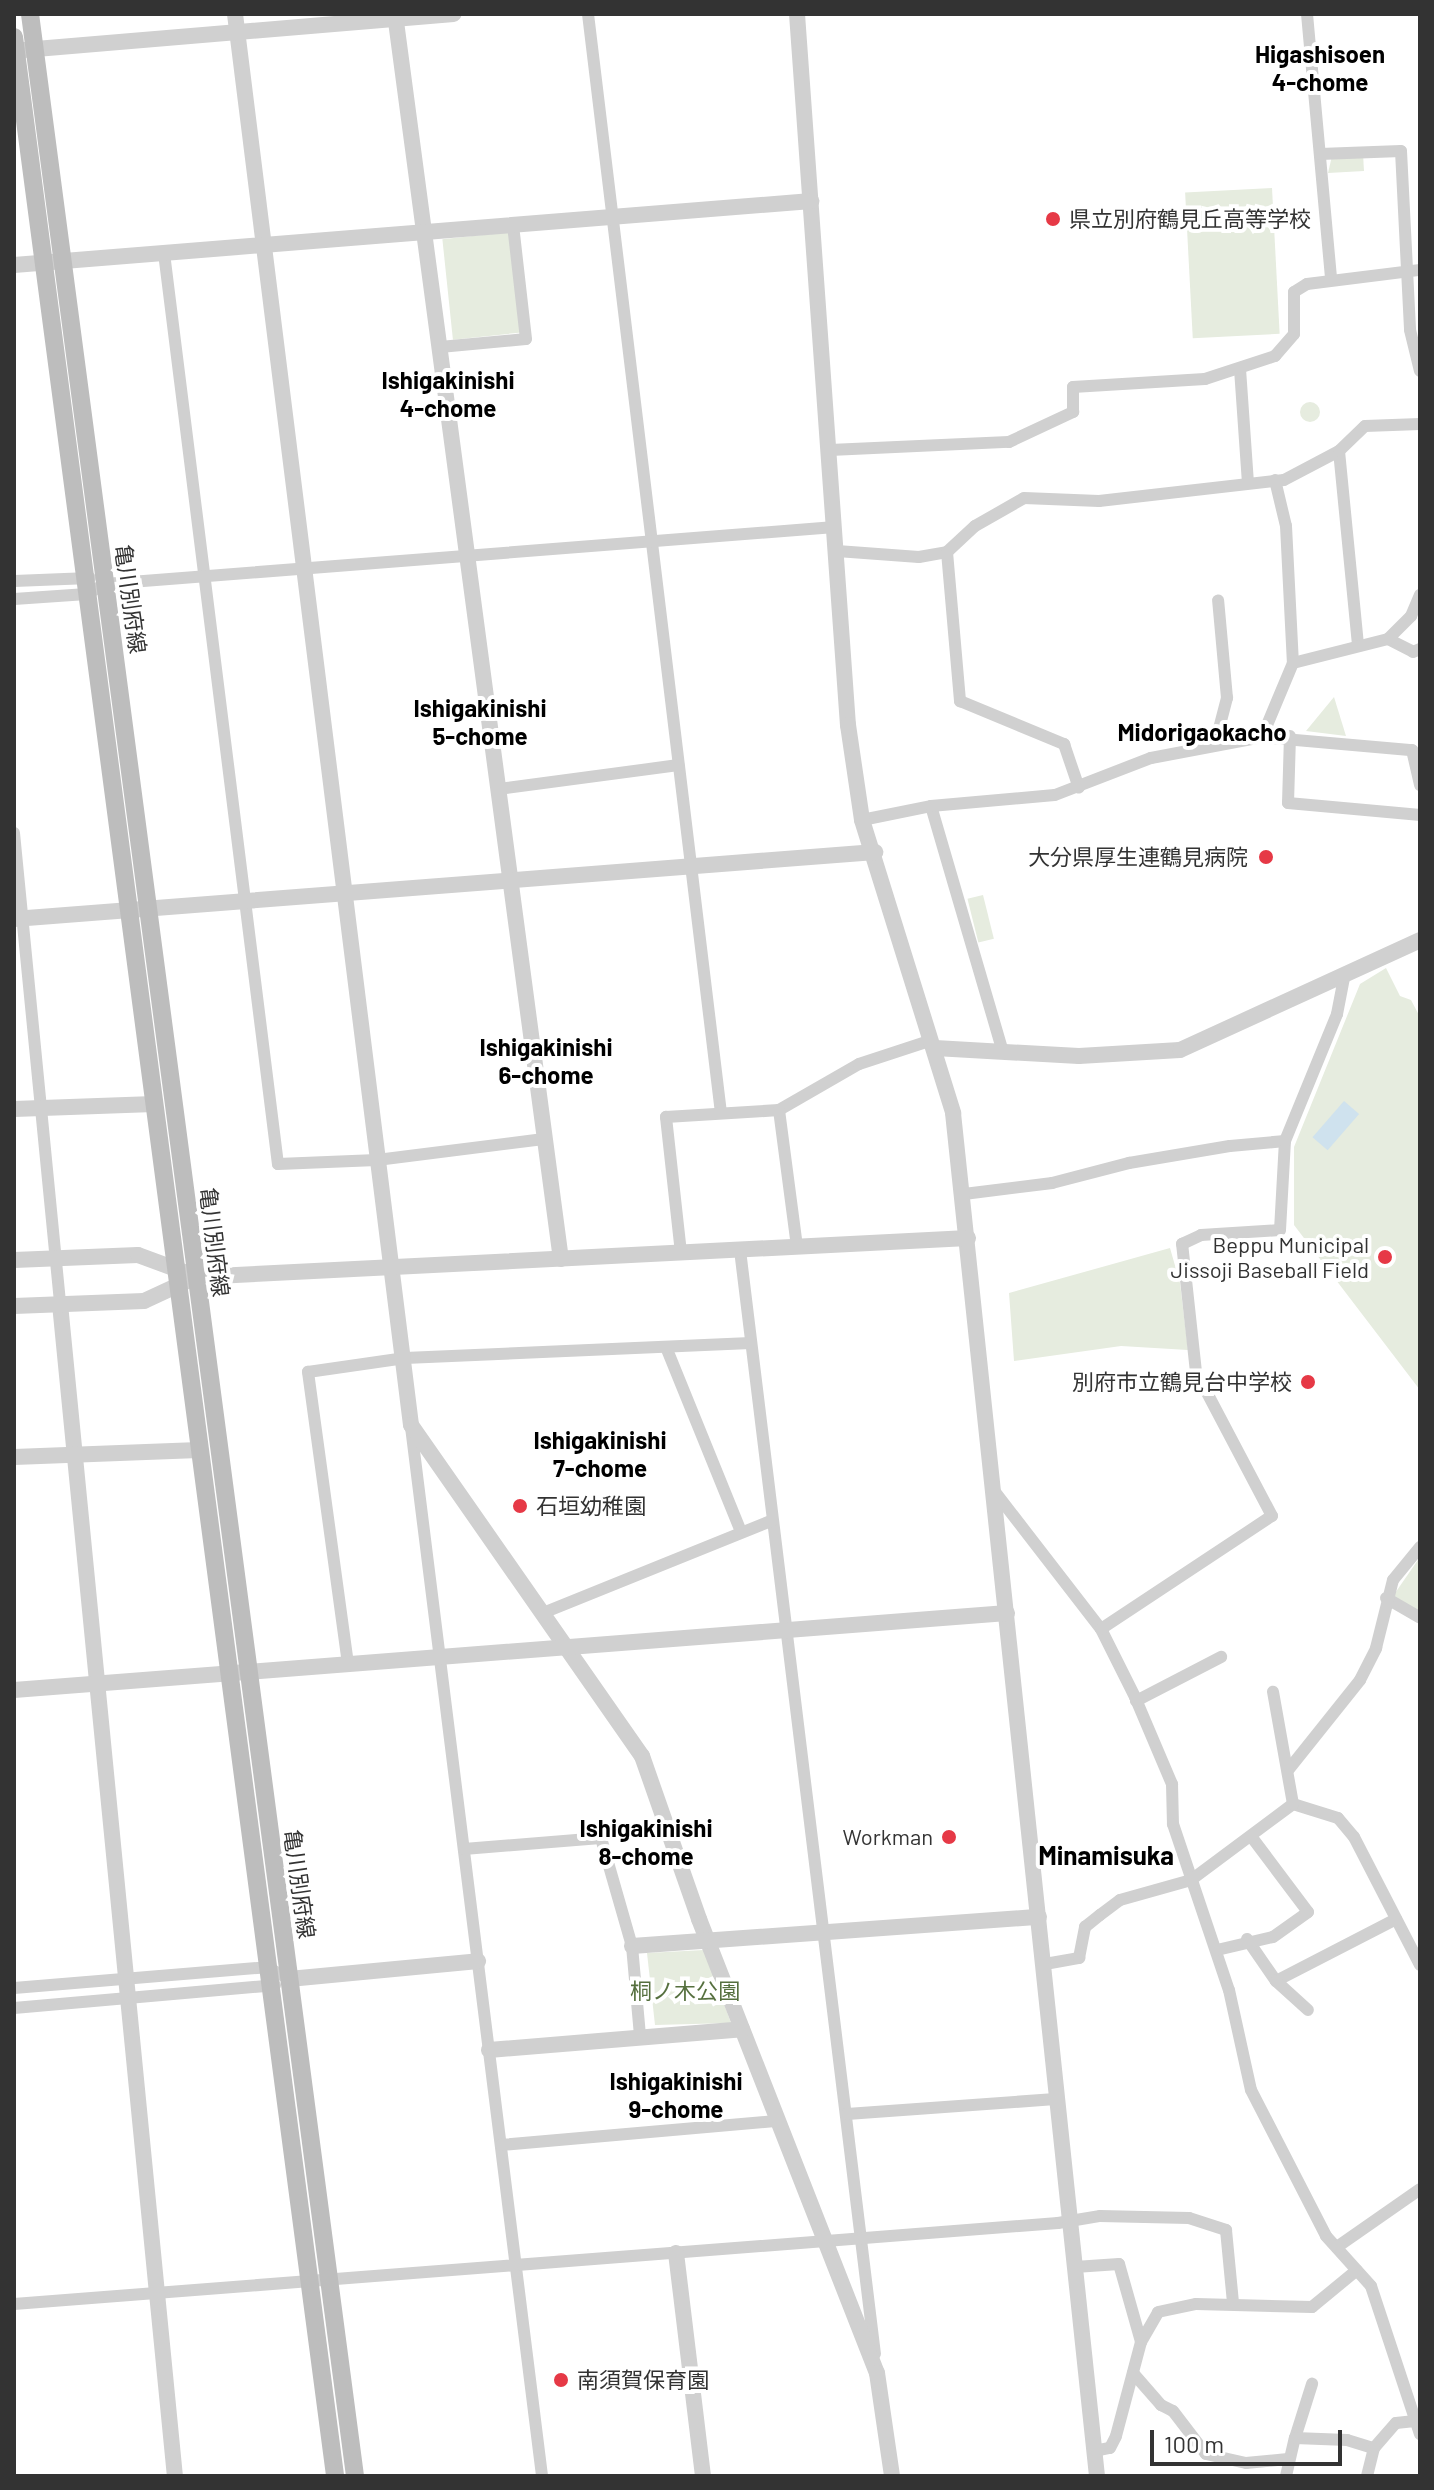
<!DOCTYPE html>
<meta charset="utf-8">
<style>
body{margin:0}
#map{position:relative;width:1434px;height:2490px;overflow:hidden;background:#fff;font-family:Barlow,"Noto Sans JP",sans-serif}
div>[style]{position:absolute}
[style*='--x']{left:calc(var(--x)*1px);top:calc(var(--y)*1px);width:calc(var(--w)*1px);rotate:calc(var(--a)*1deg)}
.green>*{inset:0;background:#e6ecdf;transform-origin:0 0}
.round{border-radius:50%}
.water>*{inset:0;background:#cfe2ee;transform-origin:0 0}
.minor>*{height:12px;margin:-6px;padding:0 6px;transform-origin:6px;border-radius:6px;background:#d0d0d0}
.tertiary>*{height:16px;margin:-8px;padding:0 8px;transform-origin:8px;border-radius:8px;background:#d0d0d0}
.secondary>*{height:18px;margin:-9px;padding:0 9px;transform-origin:9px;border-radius:9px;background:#bdbdbd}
.dots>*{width:22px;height:22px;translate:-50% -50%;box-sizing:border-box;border:4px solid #fff;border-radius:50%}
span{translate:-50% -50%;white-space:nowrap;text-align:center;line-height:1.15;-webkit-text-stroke:8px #fff;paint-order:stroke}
.poi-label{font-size:22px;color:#333}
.left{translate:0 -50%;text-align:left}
.right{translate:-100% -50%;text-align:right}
.street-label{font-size:22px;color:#333}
.park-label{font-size:22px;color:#56703f}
.neighbourhood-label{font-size:24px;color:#000;font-weight:700}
.quarter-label{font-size:26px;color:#000;font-weight:700}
.frame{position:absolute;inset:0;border:16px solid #333;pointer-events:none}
.scale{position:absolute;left:1150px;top:2430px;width:192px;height:36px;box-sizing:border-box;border:4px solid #333;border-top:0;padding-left:10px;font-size:24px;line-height:28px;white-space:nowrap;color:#333;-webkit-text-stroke:6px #fff;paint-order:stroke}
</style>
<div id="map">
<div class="green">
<i style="clip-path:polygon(1363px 154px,1364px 171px,1328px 173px,1332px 156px)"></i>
<i style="left:1272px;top:188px;width:146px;height:87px;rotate:87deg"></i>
<i style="left:511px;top:232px;width:101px;height:69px;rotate:84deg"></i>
<i class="round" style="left:1300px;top:402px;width:20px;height:20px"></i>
<i style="clip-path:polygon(1334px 697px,1346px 736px,1306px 731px)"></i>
<i style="left:983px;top:895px;width:45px;height:16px;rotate:76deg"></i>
<i style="clip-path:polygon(1386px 968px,1400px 996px,1411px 1000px,1420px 1017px,1420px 1390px,1294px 1225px,1294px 1147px,1360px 984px)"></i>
<i style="clip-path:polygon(1170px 1248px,1180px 1283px,1188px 1350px,1121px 1346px,1014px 1361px,1009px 1293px)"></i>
<i style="clip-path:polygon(1420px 1557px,1420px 1613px,1393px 1596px)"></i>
<i style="clip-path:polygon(704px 1950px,731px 2023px,655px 2025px,647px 1953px)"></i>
</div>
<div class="water">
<i style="left:1344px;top:1101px;width:20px;height:48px;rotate:41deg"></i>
</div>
<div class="minor">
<i style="--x:588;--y:14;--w:1107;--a:83.1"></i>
<i style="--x:1307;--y:14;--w:266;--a:84.8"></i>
<i style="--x:1320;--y:154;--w:81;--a:-2.1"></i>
<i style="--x:1401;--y:151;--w:179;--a:87.1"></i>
<i style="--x:1410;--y:330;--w:42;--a:76.3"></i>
<i style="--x:164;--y:253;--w:918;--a:82.87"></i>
<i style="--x:278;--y:1164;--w:99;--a:-2.3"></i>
<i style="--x:377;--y:1160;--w:168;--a:-7.2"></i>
<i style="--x:440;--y:347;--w:86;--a:-5.3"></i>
<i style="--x:526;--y:339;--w:115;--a:-96.5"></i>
<i style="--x:1240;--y:369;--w:114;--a:86"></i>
<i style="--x:830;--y:450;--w:179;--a:-2.6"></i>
<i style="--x:1009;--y:442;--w:71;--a:-25.1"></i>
<i style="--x:1073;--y:412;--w:25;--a:-90"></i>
<i style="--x:1073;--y:387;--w:132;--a:-3.5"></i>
<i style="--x:1205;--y:379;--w:74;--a:-18.2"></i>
<i style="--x:1275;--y:356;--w:29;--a:-49"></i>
<i style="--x:1294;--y:334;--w:42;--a:-90"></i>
<i style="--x:1294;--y:292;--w:15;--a:-32"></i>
<i style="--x:1307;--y:284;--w:114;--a:-7.1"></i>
<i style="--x:1339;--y:451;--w:196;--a:84.4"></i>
<i style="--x:1275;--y:480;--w:47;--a:76.6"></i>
<i style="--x:1286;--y:526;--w:137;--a:87.1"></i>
<i style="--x:837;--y:551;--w:82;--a:4.2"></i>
<i style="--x:919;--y:557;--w:28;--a:-10"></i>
<i style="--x:947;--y:552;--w:38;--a:-43"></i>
<i style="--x:975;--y:526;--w:56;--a:-29.7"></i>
<i style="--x:1024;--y:498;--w:75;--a:2.3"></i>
<i style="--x:1099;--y:501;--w:186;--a:-6.5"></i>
<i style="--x:1284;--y:480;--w:62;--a:-27.8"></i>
<i style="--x:1339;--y:451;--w:36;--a:-44"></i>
<i style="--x:1365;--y:426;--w:55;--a:-2.1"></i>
<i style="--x:947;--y:552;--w:150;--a:85"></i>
<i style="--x:960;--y:701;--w:113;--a:22.5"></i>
<i style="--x:1064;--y:744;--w:46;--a:71.2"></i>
<i style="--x:14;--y:581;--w:76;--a:-2.3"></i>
<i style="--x:14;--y:599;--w:73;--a:-3.9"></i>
<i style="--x:87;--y:594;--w:21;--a:-29"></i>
<i style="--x:105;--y:584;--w:732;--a:-4.46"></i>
<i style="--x:1388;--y:639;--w:28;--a:27"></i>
<i style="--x:1413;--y:652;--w:8;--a:-23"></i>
<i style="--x:1290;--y:736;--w:67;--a:91.7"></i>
<i style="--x:1288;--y:803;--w:133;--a:5.2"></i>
<i style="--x:1262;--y:737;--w:80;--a:-67.3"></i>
<i style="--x:1293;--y:663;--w:98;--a:-14.2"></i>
<i style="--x:1388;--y:639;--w:33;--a:-45"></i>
<i style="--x:1411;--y:616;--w:23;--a:-67"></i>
<i style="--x:1215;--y:744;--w:48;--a:-75.4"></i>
<i style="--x:1227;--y:698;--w:98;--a:-95.2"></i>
<i style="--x:499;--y:789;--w:181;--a:-7.6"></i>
<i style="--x:931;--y:806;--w:256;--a:73.7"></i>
<i style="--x:862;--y:820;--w:70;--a:-11.5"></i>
<i style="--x:931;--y:806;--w:124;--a:-5.1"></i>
<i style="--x:1055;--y:795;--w:103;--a:-21.1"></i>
<i style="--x:1151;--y:758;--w:113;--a:-10.7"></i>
<i style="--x:1262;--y:737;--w:151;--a:5"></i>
<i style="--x:1412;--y:750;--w:36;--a:77"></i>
<i style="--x:14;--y:833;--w:473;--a:84.4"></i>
<i style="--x:779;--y:1110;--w:92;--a:-29.9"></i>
<i style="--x:859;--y:1064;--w:77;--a:-18.2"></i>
<i style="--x:964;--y:1194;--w:89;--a:-7.1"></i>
<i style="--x:1052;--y:1183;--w:80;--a:-14.6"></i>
<i style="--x:1129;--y:1163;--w:102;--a:-9.6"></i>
<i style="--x:1230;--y:1146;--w:55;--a:-5.2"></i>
<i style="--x:740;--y:1250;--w:1112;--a:83.03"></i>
<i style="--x:681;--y:1253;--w:137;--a:-96.3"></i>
<i style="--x:666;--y:1117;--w:113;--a:-3.5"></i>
<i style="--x:779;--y:1110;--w:138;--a:82.5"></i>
<i style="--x:666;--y:1347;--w:200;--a:67.9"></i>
<i style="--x:411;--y:1427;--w:1057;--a:82.88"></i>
<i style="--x:995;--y:1492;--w:173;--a:52.3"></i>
<i style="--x:1101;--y:1629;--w:76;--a:63.4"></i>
<i style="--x:1135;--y:1697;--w:95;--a:67"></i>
<i style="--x:1172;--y:1784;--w:40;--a:88.6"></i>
<i style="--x:1173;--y:1824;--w:175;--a:71.4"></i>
<i style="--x:1229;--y:1990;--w:102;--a:77.6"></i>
<i style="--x:1251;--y:2090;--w:164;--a:62.8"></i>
<i style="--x:1326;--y:2236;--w:67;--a:48"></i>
<i style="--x:1371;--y:2286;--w:156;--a:71.7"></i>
<i style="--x:1386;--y:1598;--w:39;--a:30"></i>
<i style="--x:543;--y:1613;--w:246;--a:-22"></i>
<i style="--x:1101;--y:1629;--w:205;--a:-33.5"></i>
<i style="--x:1272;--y:1516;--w:163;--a:-117.8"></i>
<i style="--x:1196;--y:1372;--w:129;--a:-96.2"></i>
<i style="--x:1182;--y:1244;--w:21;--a:-25"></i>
<i style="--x:1201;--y:1235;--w:79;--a:-3.6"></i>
<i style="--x:1280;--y:1230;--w:89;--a:-86.8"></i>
<i style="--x:1285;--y:1141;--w:137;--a:-67.7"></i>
<i style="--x:1337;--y:1014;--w:38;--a:-79"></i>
<i style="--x:348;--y:1664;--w:295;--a:-97.8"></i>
<i style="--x:308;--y:1372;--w:98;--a:-8.2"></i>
<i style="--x:405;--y:1358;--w:346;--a:-2.5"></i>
<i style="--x:1136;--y:1701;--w:96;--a:-27.4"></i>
<i style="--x:1289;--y:1769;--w:114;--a:-51.4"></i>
<i style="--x:1360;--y:1680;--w:36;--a:-63"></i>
<i style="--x:1376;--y:1648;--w:70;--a:-76"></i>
<i style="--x:1393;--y:1580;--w:43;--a:-50.7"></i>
<i style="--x:1293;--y:1804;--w:47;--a:17.3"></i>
<i style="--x:1338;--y:1818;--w:25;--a:50"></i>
<i style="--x:1354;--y:1837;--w:144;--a:62.7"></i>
<i style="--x:464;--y:1849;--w:137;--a:-4.6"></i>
<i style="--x:601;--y:1838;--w:112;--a:74"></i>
<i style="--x:632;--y:1946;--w:89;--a:84.9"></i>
<i style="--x:1247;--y:1939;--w:51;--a:55.4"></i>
<i style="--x:1276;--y:1981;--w:135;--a:-27.3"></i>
<i style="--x:1217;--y:1950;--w:57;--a:-13.1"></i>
<i style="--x:1273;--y:1937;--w:43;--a:-35.5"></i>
<i style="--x:1308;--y:1912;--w:95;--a:-126.9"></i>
<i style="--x:1045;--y:1964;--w:35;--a:-10"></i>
<i style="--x:1079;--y:1958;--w:32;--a:-79"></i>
<i style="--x:1085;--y:1927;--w:19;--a:-39"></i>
<i style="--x:1100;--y:1915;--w:25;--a:-37"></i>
<i style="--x:1120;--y:1900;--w:74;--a:-15.7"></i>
<i style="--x:1191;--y:1880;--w:127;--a:-36.7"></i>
<i style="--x:1293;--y:1804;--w:114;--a:-100.1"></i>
<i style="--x:1276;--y:1981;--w:43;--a:42.2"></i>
<i style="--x:14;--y:1988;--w:254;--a:-4.7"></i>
<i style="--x:267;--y:1967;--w:25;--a:29"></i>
<i style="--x:14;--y:2008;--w:262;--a:-5"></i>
<i style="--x:847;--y:2114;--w:212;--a:-4.1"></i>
<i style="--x:501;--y:2145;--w:278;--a:-5"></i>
<i style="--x:1337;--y:2247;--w:101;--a:-34.9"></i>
<i style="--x:1075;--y:2267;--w:44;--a:-3.9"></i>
<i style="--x:1119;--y:2264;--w:81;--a:74.2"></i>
<i style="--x:14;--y:2304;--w:1047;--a:-4.44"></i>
<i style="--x:1058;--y:2223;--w:43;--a:-9.5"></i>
<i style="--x:1100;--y:2216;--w:89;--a:1.3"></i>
<i style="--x:1189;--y:2218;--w:39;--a:18"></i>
<i style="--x:1226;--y:2230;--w:73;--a:84.5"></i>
<i style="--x:1133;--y:2373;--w:43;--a:48.8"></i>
<i style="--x:1161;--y:2405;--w:13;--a:27"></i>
<i style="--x:1173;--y:2411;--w:54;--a:52.5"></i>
<i style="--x:1206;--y:2454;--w:41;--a:12.7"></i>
<i style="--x:1246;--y:2463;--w:42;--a:-5.4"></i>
<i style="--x:1295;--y:2438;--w:57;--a:-72.5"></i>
<i style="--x:1094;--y:2451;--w:16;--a:-11"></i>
<i style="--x:1110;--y:2448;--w:13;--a:-63"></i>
<i style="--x:1116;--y:2436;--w:97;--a:-75.1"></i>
<i style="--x:1141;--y:2342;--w:34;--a:-60"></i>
<i style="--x:1158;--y:2312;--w:39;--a:-12"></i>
<i style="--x:1196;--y:2304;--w:116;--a:1.5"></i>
<i style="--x:1312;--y:2307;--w:58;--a:-39.4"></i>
<i style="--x:1286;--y:2476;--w:39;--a:-77"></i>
<i style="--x:1295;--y:2438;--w:52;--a:2.2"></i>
<i style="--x:1347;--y:2440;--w:28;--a:17"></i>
<i style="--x:1374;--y:2448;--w:33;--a:-49"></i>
<i style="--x:1396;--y:2423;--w:19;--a:-6"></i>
<i style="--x:1367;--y:2476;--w:29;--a:-76"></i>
</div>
<div class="tertiary">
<i style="--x:235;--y:14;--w:1422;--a:82.89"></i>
<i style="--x:411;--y:1425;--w:404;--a:55.1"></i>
<i style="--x:642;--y:1756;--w:173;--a:70.7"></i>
<i style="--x:699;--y:1919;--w:488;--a:68.6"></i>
<i style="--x:877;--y:2373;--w:104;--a:81.7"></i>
<i style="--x:395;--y:14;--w:1256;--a:82.41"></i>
<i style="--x:797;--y:14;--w:713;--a:85.9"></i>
<i style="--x:848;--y:725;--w:96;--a:81.6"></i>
<i style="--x:862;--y:820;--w:307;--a:72.7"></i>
<i style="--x:953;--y:1113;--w:1371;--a:83.97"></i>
<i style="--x:24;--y:50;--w:431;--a:-4.8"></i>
<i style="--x:14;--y:265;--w:800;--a:-4.59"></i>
<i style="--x:14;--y:919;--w:864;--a:-4.45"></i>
<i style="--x:935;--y:1048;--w:144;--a:3.2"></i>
<i style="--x:1079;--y:1056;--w:101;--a:-3.4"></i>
<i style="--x:1180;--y:1050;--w:264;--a:-24.6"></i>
<i style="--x:14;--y:1109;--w:140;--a:-2"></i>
<i style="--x:14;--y:1260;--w:124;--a:-2.3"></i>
<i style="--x:138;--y:1255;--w:52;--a:20.2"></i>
<i style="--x:60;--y:1304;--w:1178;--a:84.4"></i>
<i style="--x:14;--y:1306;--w:130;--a:-2.2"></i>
<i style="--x:144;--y:1301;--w:57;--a:-24.8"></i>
<i style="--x:196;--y:1277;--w:773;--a:-2.89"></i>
<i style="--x:14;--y:1457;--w:185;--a:-2.2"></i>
<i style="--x:14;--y:1690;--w:996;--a:-4.43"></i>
<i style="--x:632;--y:1946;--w:408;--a:-4.1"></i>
<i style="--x:289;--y:1979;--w:190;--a:-5.4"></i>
<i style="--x:489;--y:2050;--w:254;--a:-4.7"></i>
<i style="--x:676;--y:2253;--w:225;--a:83.1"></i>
</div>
<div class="secondary">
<i style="--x:30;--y:14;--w:2483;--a:82.48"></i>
<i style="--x:14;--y:37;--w:2460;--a:82.5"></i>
</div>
<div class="dots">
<i style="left:1053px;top:219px;background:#e63946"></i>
<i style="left:1266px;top:857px;background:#e63946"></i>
<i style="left:1385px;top:1257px;background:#e63946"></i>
<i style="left:1308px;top:1382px;background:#e63946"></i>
<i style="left:520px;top:1506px;background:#e63946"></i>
<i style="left:949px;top:1837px;background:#e63946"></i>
<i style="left:561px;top:2380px;background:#e63946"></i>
</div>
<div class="poi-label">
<span class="left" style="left:1069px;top:219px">県立別府鶴見丘高等学校</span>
<span class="right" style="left:1248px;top:857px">大分県厚生連鶴見病院</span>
<span class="right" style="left:1369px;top:1257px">Beppu Municipal<br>Jissoji Baseball Field</span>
<span class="right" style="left:1292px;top:1382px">別府市立鶴見台中学校</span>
<span class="left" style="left:536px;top:1506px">石垣幼稚園</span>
<span class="right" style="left:933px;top:1837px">Workman</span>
<span class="left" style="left:577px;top:2380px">南須賀保育園</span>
</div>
<div class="street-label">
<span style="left:131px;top:599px;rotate:82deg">亀川別府線</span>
<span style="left:215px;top:1242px;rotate:83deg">亀川別府線</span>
<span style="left:300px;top:1884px;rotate:82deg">亀川別府線</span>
</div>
<div class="park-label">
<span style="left:685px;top:1991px">桐ノ木公園</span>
</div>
<div class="neighbourhood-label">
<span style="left:1320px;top:68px">Higashisoen<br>4-chome</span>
<span style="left:448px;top:394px">Ishigakinishi<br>4-chome</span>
<span style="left:480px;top:722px">Ishigakinishi<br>5-chome</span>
<span style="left:1202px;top:732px">Midorigaokacho</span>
<span style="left:546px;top:1061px">Ishigakinishi<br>6-chome</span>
<span style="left:600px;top:1454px">Ishigakinishi<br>7-chome</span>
<span style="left:646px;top:1842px">Ishigakinishi<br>8-chome</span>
<span style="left:676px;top:2095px">Ishigakinishi<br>9-chome</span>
</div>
<div class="quarter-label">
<span style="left:1106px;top:1855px">Minamisuka</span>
</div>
<div class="frame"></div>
<div class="scale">100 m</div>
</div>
